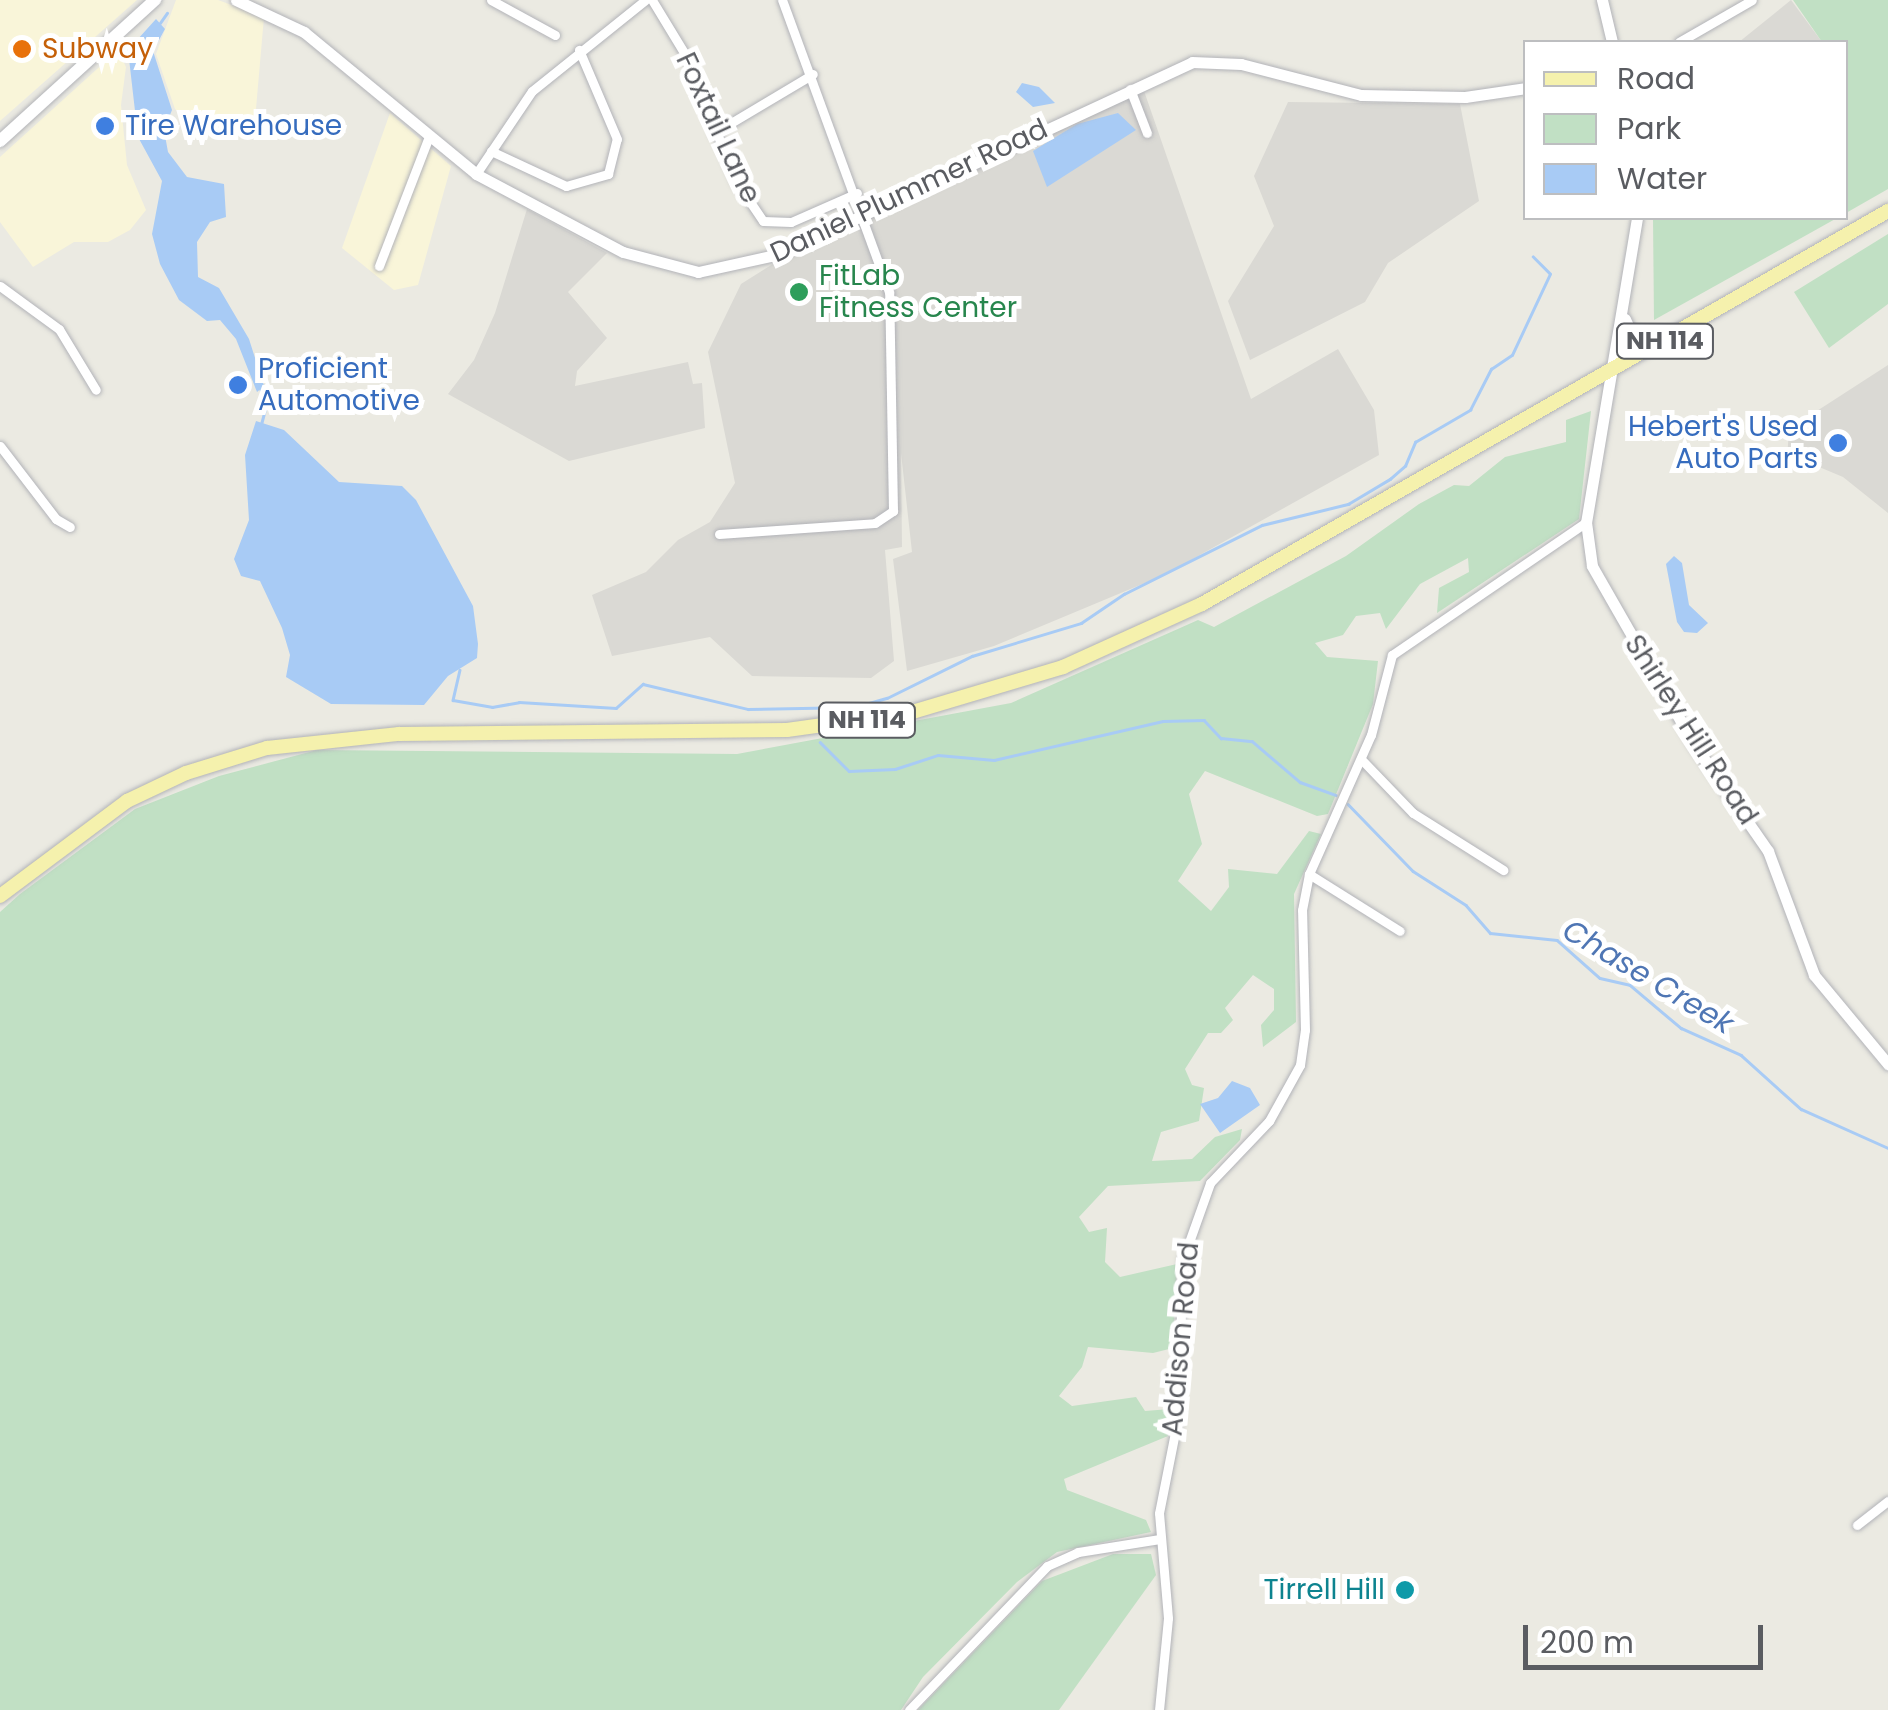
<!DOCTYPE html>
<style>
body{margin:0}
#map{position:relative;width:1888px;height:1710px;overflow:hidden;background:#ebeae2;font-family:Poppins,sans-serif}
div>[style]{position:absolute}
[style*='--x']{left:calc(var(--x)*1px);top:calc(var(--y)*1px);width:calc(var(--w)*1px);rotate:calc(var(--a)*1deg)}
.commercial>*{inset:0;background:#f9f5d9}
.industrial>*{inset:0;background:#dad9d4}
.green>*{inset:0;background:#c1e0c4}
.water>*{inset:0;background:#a8cbf5}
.stream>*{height:2.5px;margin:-1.25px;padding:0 1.25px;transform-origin:1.25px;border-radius:1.25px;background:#a8cbf5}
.roads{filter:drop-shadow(0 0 2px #b2b3b8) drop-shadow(0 0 2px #b2b3b8)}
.minor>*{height:9px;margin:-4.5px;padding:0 4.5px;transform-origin:4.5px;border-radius:4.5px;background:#fff}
.tertiary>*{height:11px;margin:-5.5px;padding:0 5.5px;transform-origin:5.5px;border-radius:5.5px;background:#fff}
.secondary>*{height:12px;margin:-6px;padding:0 6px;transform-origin:6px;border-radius:6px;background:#fff}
.primary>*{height:14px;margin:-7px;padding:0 7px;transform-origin:7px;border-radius:7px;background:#f5f1ad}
.dots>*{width:28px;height:28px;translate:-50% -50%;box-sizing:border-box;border:5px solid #fff;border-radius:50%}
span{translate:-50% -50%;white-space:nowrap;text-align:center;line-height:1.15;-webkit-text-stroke:10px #fff;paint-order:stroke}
.shield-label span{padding:2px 8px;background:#fff;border:2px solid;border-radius:8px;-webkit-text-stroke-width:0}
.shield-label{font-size:25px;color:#5a5c61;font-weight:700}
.food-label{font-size:28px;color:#c56008}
.left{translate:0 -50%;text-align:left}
.shop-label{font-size:28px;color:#366cbe}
.right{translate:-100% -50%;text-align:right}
.street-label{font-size:28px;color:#5a5c61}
.leisure-label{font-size:28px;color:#27864d}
.culture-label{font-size:28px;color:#0d838f}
.water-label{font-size:30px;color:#4f76b4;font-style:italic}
.legend{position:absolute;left:1523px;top:40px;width:325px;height:180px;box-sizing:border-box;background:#fff;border:2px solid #bdbec0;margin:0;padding:12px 18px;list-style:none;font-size:30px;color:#5a5c61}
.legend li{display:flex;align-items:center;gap:20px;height:50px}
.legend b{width:50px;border:2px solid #bdbec0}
.scale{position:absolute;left:1523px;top:1625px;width:240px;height:45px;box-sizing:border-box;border:5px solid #5a5c61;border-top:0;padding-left:12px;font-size:30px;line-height:35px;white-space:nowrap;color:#5a5c61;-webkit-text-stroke:8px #fff;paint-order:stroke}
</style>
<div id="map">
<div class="commercial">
<i style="clip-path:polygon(0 0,137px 0,0 121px)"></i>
<i style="clip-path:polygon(176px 0,218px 0,264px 17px,255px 120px,190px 121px,175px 109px,156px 54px)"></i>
<i style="clip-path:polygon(118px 50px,126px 67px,121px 105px,127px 165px,146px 210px,130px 230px,108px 242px,74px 242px,33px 267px,0 222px,0 157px)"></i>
<i style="clip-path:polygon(390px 113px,451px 166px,418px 285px,394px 290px,342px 248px)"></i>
</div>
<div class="industrial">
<i style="clip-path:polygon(1791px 0,1822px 42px,1739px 42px)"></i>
<i style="clip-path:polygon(1143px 88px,1251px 399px,1338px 349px,1374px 410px,1379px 455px,1164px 575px,994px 646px,907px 671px,893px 559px,912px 552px,901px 453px,902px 547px,885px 550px,894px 661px,871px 678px,752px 676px,710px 637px,612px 656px,592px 595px,646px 572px,678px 540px,710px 522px,735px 483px,708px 352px,741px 284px,784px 257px)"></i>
<i style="clip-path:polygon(1288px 102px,1460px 104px,1479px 201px,1388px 263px,1365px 302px,1250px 360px,1228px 301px,1274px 226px,1254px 176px)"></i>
<i style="clip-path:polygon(527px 209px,607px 253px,568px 292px,607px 338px,577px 371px,575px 386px,688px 362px,693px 384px,702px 383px,705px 428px,569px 461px,448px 394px,474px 360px,495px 313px)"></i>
<i style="clip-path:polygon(1888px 365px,1888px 513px,1843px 477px,1793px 456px,1787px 460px,1789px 429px)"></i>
</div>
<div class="green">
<i style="clip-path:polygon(1793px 0,1888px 0,1888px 189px,1846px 213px,1846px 42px,1822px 42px)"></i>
<i style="clip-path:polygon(1653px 218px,1837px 218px,1654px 320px)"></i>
<i style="clip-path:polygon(1888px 234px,1888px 304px,1829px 348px,1794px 292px)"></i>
<i style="clip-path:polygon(1591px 411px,1579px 519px,1437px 613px,1439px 588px,1469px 572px,1468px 558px,1420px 584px,1386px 629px,1380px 613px,1356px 616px,1343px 635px,1315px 643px,1327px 657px,1378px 661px,1373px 704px,1328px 814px,1317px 816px,1205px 771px,1189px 794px,1202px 844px,1178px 881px,1211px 911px,1229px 887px,1228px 869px,1277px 874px,1309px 831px,1321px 834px,1294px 894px,1296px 1022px,1263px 1047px,1261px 1025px,1274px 1010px,1274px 989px,1253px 975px,1225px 1008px,1233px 1020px,1221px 1033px,1208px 1033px,1185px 1069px,1192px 1085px,1204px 1088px,1199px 1121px,1161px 1132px,1152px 1161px,1192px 1159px,1215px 1137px,1242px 1129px,1240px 1140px,1200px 1181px,1108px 1186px,1079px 1217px,1089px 1232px,1107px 1228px,1105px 1262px,1120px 1277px,1177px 1264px,1173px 1348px,1153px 1353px,1088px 1347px,1082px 1367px,1059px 1396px,1072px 1406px,1136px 1397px,1145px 1411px,1170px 1409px,1168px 1436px,1064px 1479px,1067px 1490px,1146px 1520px,1151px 1532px,1057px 1552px,1017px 1582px,923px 1677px,901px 1710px,0 1710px,0 912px,20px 894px,135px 809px,219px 776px,317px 750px,737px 754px,1011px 703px,1198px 620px,1214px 627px,1346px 556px,1419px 504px,1454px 485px,1469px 486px,1505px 457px,1566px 442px,1566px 420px)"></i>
<i style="clip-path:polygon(1113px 1554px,1151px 1554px,1156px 1575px,1059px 1710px,918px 1710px,1042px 1581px)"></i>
</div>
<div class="water">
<i style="clip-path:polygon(156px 19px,165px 29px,153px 51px,172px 110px,164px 130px,168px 152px,187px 177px,224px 184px,226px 217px,210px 222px,197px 242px,198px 277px,219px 288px,249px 339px,264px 386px,257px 392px,236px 339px,220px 320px,207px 321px,179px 300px,160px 264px,152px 234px,162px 181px,138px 137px,128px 50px)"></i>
<i style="clip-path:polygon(1022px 83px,1039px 87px,1055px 103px,1033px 107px,1016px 92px)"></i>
<i style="clip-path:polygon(1118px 113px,1136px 130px,1047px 187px,1033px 151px,1077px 124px)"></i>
<i style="clip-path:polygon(256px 421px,284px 430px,339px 482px,402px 486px,416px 500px,473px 606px,478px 644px,477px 658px,448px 676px,424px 705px,331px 704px,286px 677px,290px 655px,282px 628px,260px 581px,241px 576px,234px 559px,249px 520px,245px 455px)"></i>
<i style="clip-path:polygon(1674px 556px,1682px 563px,1689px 605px,1708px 623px,1697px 633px,1684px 632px,1677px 622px,1666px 564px)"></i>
<i style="clip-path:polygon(1232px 1081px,1250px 1088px,1260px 1105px,1220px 1133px,1200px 1104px,1218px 1098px)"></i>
</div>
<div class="stream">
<i style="--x:160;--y:23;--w:12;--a:-55"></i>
<i style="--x:260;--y:387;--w:18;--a:68"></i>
<i style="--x:267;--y:404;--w:20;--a:105"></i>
<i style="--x:460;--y:670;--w:31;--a:103"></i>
<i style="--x:453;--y:700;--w:40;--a:10"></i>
<i style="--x:492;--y:707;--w:27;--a:-10"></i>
<i style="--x:519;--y:702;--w:97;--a:3.5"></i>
<i style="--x:616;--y:708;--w:36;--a:-42"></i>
<i style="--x:643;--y:684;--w:108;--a:13.4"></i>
<i style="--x:748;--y:709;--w:107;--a:-1.1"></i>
<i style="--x:855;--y:707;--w:33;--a:-16"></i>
<i style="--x:887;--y:698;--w:95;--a:-26.3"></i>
<i style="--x:972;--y:656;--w:114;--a:-16.8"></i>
<i style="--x:1081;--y:623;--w:52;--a:-34"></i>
<i style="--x:1124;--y:594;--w:154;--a:-26.6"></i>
<i style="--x:1262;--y:525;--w:89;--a:-13.7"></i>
<i style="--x:1348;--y:504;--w:49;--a:-30.8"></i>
<i style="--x:1390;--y:479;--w:20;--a:-41"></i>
<i style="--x:1405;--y:466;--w:26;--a:-67"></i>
<i style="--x:1415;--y:442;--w:64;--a:-30.2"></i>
<i style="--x:1470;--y:410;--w:46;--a:-62.9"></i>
<i style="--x:1491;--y:369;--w:25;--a:-34"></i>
<i style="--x:1512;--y:355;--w:89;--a:-64.9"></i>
<i style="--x:1550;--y:274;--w:24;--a:-135"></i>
<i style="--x:820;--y:742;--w:41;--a:45"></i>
<i style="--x:849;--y:771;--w:46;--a:-2.5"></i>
<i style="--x:895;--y:769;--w:45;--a:-18"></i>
<i style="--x:938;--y:755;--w:56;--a:5.1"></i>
<i style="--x:994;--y:760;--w:173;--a:-13"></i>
<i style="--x:1163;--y:721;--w:41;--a:-1.4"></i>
<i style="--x:1204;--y:720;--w:25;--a:47"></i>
<i style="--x:1221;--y:738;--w:31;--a:6"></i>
<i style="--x:1252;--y:741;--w:63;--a:40.5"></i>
<i style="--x:1300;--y:782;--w:38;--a:20"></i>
<i style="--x:1348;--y:804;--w:93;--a:45.9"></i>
<i style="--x:1413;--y:871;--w:63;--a:32.7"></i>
<i style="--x:1466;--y:905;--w:37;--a:49"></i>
<i style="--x:1490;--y:933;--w:67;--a:6"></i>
<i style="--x:1557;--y:940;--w:57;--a:41.5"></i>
<i style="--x:1600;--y:978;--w:31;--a:13"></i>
<i style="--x:1630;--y:985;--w:67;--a:40.1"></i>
<i style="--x:1681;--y:1028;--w:66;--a:24.2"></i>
<i style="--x:1741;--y:1055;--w:81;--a:42"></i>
<i style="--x:1801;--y:1109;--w:95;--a:24.1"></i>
</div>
<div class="roads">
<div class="minor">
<i style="--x:491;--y:0;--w:73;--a:28.7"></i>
<i style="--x:652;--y:0;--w:66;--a:58.7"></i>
<i style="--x:686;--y:56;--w:135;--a:68.2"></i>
<i style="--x:736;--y:181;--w:48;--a:56"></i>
<i style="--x:763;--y:221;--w:28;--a:2"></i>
<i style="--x:791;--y:222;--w:72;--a:-23.7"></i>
<i style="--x:1679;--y:42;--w:84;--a:-29.9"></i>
<i style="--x:1130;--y:89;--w:47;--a:68.9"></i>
<i style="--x:714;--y:133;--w:115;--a:-30.8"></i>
<i style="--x:491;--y:151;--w:83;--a:25"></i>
<i style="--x:566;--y:186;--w:44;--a:-15.9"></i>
<i style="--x:608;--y:174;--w:36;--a:-76"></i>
<i style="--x:617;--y:139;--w:97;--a:-113.1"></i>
<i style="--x:476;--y:174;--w:100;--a:-56"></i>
<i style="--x:532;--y:91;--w:145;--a:-38.8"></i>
<i style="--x:379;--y:266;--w:136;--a:-68.9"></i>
<i style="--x:0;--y:286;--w:73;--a:36.1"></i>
<i style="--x:59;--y:329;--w:71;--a:58.8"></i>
<i style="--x:0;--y:446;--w:92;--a:52.5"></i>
<i style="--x:56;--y:519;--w:16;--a:30"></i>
<i style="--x:719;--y:534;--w:156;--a:-4"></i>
<i style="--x:875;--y:523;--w:22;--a:-34"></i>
<i style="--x:893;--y:511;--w:219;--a:-91"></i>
<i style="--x:889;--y:292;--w:311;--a:-110.1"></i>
<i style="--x:1361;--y:759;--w:75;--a:46.1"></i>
<i style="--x:1413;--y:813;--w:107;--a:32.3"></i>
<i style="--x:1309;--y:874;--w:107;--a:32.1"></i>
<i style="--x:1857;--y:1525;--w:39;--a:-38"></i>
<i style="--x:909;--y:1710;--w:199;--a:-46.2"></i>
<i style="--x:1047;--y:1566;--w:34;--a:-24"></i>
<i style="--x:1078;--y:1552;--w:83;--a:-9"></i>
<i style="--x:1159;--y:1710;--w:92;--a:-84.4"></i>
<i style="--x:1168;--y:1618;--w:105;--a:-94.9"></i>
<i style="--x:1159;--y:1513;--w:93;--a:-78.8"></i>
<i style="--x:1177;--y:1422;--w:163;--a:-87.9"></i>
<i style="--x:1183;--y:1259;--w:81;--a:-70.4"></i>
<i style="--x:1210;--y:1183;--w:86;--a:-46.4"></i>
<i style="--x:1269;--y:1121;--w:64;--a:-61"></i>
<i style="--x:1300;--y:1065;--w:35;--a:-82"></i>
<i style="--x:1305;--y:1030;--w:120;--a:-91.4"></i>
<i style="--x:1302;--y:910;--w:37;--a:-79"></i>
<i style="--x:1309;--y:874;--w:152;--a:-66"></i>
<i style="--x:1371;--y:735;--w:83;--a:-75.3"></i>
<i style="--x:1392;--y:655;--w:235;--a:-34.4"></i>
</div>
<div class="tertiary">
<i style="--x:236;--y:0;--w:75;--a:25.2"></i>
<i style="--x:304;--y:32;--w:223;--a:39.5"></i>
<i style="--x:476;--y:174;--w:166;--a:28"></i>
<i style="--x:623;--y:252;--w:78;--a:14.9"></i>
<i style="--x:698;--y:272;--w:83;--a:-12.5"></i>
<i style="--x:779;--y:254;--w:455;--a:-24.9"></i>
<i style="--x:1192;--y:62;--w:49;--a:2.3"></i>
<i style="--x:1241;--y:64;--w:124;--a:14.5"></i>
<i style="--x:1361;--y:95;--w:104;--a:1.1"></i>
<i style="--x:1465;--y:97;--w:62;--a:-8.4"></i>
<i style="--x:1602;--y:0;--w:43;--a:76.6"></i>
<i style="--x:1637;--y:218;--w:308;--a:99.5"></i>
<i style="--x:1586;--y:522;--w:44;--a:82.2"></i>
<i style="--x:1592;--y:566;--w:207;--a:60.2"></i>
<i style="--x:1695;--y:746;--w:128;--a:55.2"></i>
<i style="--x:1768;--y:851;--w:132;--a:69.6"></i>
<i style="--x:1814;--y:975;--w:116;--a:50.3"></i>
<i style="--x:1625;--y:319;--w:17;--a:66"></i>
<i style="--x:1632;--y:335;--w:33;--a:12"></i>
</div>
<div class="secondary">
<i style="--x:0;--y:141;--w:210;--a:-42.3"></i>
</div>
<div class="primary">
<i style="--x:0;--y:896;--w:159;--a:-36.8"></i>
<i style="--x:127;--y:801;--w:65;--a:-25.4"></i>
<i style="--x:186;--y:773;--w:85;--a:-17.2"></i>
<i style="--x:267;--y:748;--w:133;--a:-6.1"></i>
<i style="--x:399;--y:734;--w:388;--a:-0.6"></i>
<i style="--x:787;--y:730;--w:123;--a:-7.9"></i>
<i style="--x:909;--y:713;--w:161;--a:-16.6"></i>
<i style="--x:1063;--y:667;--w:153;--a:-24.4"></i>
<i style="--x:1202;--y:604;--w:791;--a:-29.81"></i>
</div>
</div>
<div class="dots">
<i style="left:22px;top:49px;background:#e8710a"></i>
<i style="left:105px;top:126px;background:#3f7fe0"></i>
<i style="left:799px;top:292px;background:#2e9e5b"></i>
<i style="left:238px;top:385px;background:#3f7fe0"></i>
<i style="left:1838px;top:443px;background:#3f7fe0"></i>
<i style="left:1405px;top:1590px;background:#0f9aa8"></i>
</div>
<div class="shield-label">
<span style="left:1665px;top:341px">NH 114</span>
<span style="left:867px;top:720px">NH 114</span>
</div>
<div class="food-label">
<span class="left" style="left:42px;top:49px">Subway</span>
</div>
<div class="shop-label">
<span class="left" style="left:125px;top:126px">Tire Warehouse</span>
<span class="left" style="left:258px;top:385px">Proficient<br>Automotive</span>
<span class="right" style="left:1818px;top:443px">Hebert's Used<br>Auto Parts</span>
</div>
<div class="street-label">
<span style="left:718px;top:128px;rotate:65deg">Foxtail Lane</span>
<span style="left:909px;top:191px;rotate:-25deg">Daniel Plummer Road</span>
<span style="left:1691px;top:730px;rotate:57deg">Shirley Hill Road</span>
<span style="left:1181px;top:1339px;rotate:-85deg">Addison Road</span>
</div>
<div class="leisure-label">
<span class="left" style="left:819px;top:292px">FitLab<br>Fitness Center</span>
</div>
<div class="culture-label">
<span class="right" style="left:1385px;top:1590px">Tirrell Hill</span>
</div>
<div class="water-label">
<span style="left:1648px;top:977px;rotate:31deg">Chase Creek</span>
</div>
<ul class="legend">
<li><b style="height:12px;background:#f5f1ad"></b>Road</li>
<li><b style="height:28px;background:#c1e0c4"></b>Park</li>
<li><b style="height:28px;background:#a8cbf5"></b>Water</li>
</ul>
<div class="scale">200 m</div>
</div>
